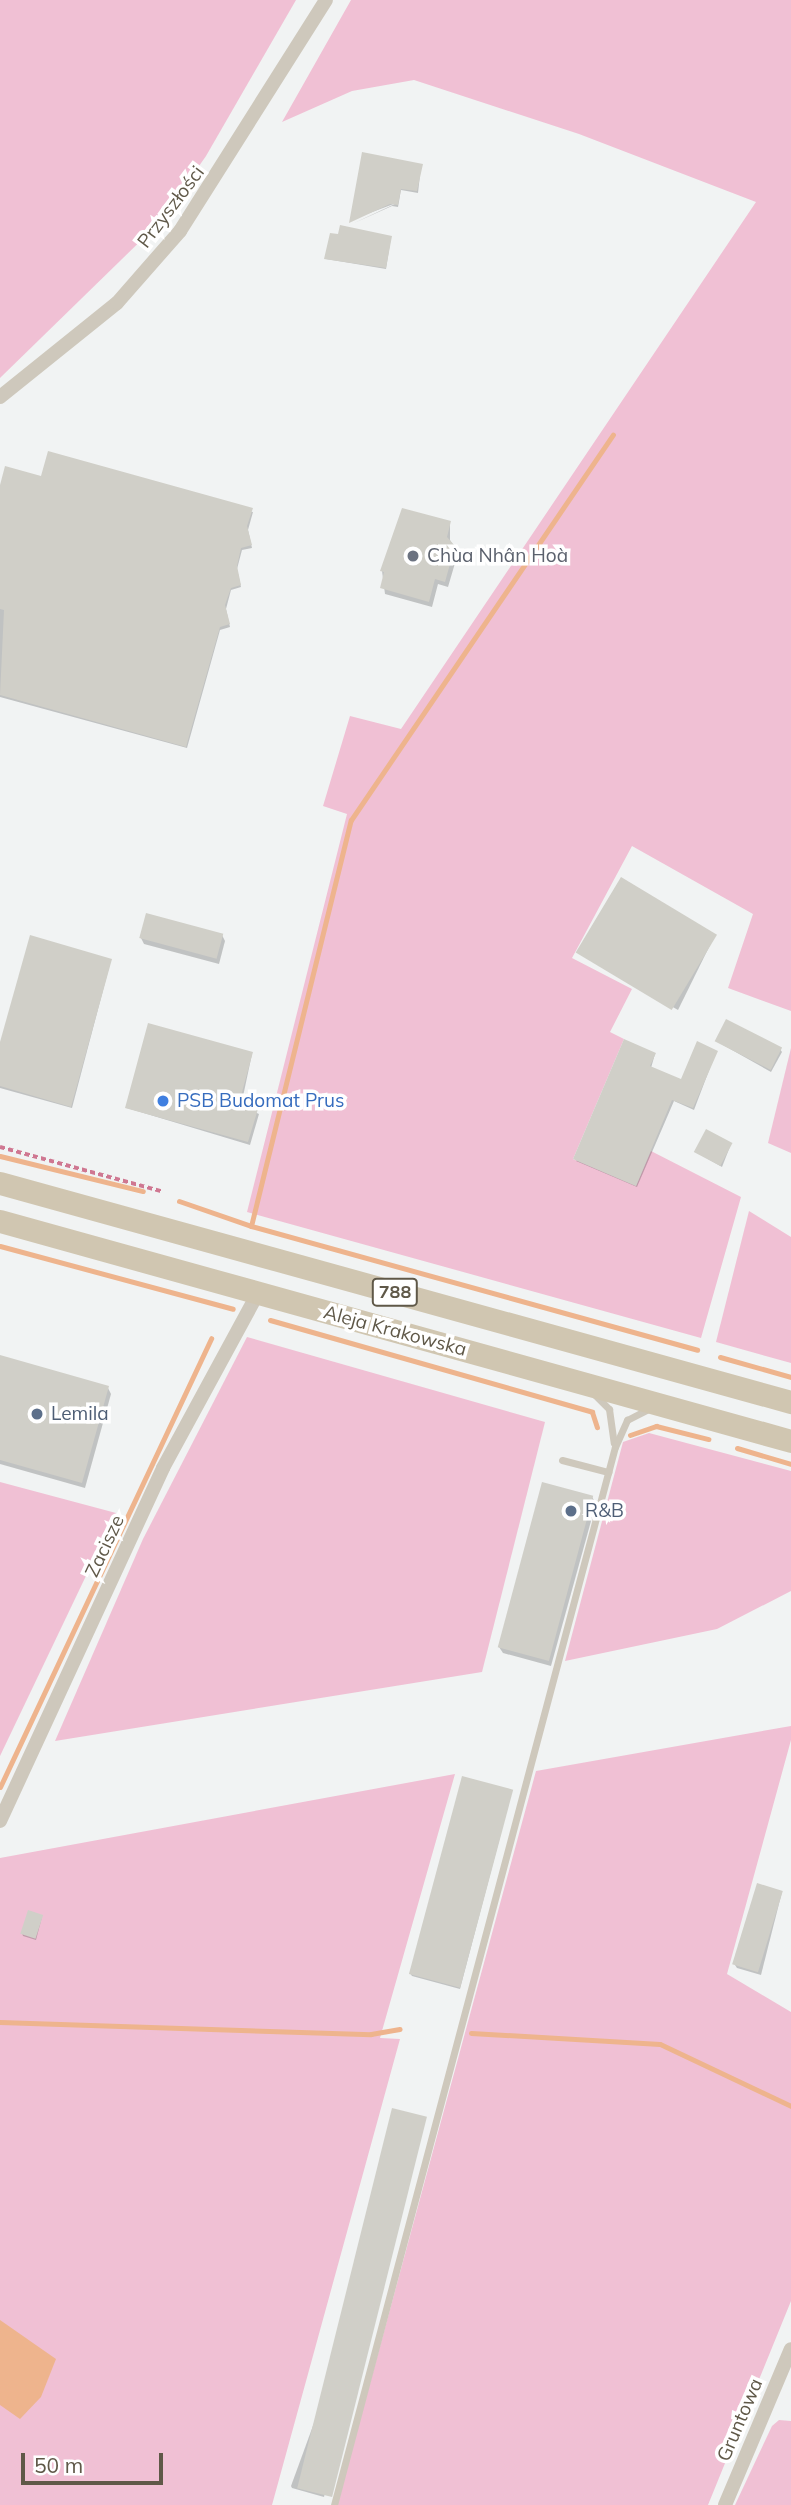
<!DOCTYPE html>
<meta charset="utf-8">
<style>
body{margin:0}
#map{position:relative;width:791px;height:2505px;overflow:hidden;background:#f1f3f3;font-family:Mulish,sans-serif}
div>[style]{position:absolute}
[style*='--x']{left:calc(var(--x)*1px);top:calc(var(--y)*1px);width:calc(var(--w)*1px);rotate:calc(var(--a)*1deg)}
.green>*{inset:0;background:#f0c0d4}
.water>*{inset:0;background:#eeb48d}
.shadow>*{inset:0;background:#0003}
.stream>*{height:5px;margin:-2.5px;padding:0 2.5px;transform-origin:2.5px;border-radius:2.5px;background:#eeb48d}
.building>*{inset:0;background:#d0cfc8;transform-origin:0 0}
.path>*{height:3.5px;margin-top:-1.75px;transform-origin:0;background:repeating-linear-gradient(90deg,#cf7791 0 5px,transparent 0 8.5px)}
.service>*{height:7px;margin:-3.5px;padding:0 3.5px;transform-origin:3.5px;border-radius:3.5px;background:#cec8bc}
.minor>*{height:14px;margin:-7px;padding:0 7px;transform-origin:7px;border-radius:7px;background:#cec8bc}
.primary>*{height:23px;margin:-11.5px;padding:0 11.5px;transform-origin:11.5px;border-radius:11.5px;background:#d0c6b1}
.dots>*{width:19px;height:19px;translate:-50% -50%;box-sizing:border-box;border:4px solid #fff;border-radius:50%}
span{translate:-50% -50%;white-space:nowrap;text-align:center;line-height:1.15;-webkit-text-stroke:7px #fff;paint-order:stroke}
.shield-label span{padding:2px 5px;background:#fff;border:2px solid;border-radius:5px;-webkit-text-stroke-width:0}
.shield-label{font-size:18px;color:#5f5848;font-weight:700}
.street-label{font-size:19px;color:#5f5848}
.worship-label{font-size:19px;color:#5b616d}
.left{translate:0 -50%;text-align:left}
.shop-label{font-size:19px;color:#366cbe}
.service-label{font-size:19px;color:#4e5e75}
.scale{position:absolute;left:21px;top:2453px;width:142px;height:32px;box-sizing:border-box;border:4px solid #5f5848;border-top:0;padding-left:9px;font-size:21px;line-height:24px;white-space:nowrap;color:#5f5848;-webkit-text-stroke:5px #fff;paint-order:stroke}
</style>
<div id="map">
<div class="green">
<i style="clip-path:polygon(0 0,296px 0,206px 156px,160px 222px,0 378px)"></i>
<i style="clip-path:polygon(351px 0,791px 0,791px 1011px,728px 988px,753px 914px,632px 846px,572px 958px,632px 989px,610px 1032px,624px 1039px,573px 1159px,636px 1186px,651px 1151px,741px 1197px,701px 1338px,247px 1212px,347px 814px,323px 806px,350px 716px,401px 729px,756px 202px,579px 134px,414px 80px,352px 91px,282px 122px)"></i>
<i style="clip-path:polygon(791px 1048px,791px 1153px,768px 1143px)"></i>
<i style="clip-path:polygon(749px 1211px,791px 1237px,791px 1363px,716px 1342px)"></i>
<i style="clip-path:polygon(247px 1337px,545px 1422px,482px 1672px,55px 1741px,143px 1539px)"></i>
<i style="clip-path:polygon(649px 1433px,791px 1471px,791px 1591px,717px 1629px,565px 1661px,623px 1442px)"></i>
<i style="clip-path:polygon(0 1482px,116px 1513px,0 1756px)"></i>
<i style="clip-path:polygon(791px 1726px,791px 1740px,727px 1974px,791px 2012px,791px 2301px,708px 2505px,337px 2505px,536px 1771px)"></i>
<i style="clip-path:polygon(455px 1774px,380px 2038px,400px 2039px,272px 2505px,0 2505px,0 1858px)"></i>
<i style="clip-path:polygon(779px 2420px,791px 2421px,791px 2505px,735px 2505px,772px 2426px)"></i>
</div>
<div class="water">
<i style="clip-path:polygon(0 2320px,56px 2359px,41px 2397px,20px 2419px,0 2405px)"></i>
</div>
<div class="shadow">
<i style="clip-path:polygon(421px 166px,418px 193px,401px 190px,398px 207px,392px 206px,352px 224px,399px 202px,351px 220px)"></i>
<i style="clip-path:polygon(391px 237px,386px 269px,326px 259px)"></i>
<i style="clip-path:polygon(42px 478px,253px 512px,248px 530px,252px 548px,242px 550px,237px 569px,241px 587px,231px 590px,226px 609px,230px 627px,220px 630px,187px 748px,0 697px,0 492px)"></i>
<i style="clip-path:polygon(450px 523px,450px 540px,458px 553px,448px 587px,438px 584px,432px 607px,385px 594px,382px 571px)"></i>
<i style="clip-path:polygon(222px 935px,225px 941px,219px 964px,144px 944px,141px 938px)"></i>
<i style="clip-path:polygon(715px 935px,678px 1010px,582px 955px)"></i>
<i style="clip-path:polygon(111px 960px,72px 1108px,0 1088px,0 1049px)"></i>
<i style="clip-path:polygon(716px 1041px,780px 1049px,782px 1052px,771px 1072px)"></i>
<i style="clip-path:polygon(716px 1052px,694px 1110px,674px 1101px,637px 1187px,576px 1161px,655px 1054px,651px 1068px,682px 1081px)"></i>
<i style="clip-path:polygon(252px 1054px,241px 1106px,259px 1114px,250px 1145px,127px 1108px)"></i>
<i style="clip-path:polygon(731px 1144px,722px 1167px,696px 1152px)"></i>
<i style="clip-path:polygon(0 1357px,108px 1388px,111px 1394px,85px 1488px,0 1464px)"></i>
<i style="clip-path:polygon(592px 1497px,596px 1503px,551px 1666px,503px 1653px,499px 1647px)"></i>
<i style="clip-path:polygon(512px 1791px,460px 1989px,412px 1976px,410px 1973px)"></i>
<i style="clip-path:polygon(782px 1892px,761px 1975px,737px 1968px,735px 1965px)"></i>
<i style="clip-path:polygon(42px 1917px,36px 1940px,23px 1936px,22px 1933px)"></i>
<i style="clip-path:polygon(425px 2119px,324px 2497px,292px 2488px,291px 2486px)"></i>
</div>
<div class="stream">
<i style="--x:0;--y:1156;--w:147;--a:13.8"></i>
<i style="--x:179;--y:1201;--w:76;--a:19.1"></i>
<i style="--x:251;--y:1226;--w:463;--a:15.5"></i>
<i style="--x:251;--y:1226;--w:418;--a:-76.2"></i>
<i style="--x:351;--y:820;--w:466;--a:-55.8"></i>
<i style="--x:0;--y:1246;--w:241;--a:15.1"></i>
<i style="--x:270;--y:1320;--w:335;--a:15.9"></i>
<i style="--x:592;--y:1412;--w:16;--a:72"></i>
<i style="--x:720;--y:1357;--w:74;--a:15.7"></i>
<i style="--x:630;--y:1435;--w:28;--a:-19"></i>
<i style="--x:656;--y:1426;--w:54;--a:14"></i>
<i style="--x:737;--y:1448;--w:56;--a:16.5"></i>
<i style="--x:0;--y:1787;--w:496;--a:-64.8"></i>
<i style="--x:0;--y:2022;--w:371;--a:1.9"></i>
<i style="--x:371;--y:2034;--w:29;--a:-10"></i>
<i style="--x:471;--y:2033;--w:189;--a:3.3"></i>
<i style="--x:660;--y:2044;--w:145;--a:25.3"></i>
</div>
<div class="building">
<i style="clip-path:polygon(362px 152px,423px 164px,417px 191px,401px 189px,398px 205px,390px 204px,349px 223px)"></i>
<i style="clip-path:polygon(340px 225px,392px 236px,386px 268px,324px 259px,330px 233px,338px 234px)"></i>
<i style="clip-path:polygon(48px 451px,253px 508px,247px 526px,252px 545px,241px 548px,237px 566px,241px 585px,231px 588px,225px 605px,230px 624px,220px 627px,186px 747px,0 695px,4px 610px,0 609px,0 485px,5px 466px,41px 476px)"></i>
<i style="clip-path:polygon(402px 508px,451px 521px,447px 537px,455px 546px,445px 582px,435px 579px,429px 602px,380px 588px,384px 572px,380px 571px)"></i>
<i style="left:621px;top:877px;width:112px;height:88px;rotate:31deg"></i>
<i style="left:146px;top:913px;width:80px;height:26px;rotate:15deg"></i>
<i style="clip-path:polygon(30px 935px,112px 959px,71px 1107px,0 1086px,0 1042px)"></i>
<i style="left:726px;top:1019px;width:63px;height:25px;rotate:27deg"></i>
<i style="clip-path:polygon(148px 1023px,253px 1052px,239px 1103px,258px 1109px,248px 1142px,125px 1108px)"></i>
<i style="clip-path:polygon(624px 1039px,656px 1053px,650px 1066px,681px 1079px,697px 1041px,718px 1051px,693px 1108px,672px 1100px,636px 1186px,573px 1159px)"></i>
<i style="left:706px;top:1129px;width:30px;height:26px;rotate:28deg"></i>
<i style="clip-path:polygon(0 1355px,109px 1386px,82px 1483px,0 1460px)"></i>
<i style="left:542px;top:1482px;width:53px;height:171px;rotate:15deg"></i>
<i style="left:462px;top:1776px;width:53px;height:205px;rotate:15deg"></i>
<i style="left:757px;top:1883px;width:27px;height:85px;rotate:17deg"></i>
<i style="left:28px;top:1910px;width:16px;height:25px;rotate:18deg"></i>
<i style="left:392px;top:2108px;width:36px;height:392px;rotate:14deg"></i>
</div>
<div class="path">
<i style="--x:0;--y:1147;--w:167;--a:15.3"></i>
</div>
<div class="service">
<i style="--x:595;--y:1395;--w:20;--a:45"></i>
<i style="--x:609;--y:1409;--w:34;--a:82"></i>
<i style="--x:562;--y:1460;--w:48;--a:14.6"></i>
<i style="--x:334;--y:2505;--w:1095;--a:-75.13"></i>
<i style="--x:615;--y:1447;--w:30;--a:-66"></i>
<i style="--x:627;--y:1420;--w:27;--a:-27"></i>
</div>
<div class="minor">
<i style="--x:0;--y:397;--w:150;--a:-38.8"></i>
<i style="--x:117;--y:303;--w:96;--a:-48.8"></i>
<i style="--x:180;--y:231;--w:273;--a:-57.7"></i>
<i style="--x:0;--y:1821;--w:389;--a:-65.2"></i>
<i style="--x:163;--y:1468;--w:199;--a:-61.5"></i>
<i style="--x:725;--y:2505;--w:169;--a:-67.1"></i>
</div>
<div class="primary">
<i style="--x:0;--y:1183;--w:821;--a:15.48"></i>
<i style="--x:0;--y:1221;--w:821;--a:15.54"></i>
</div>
<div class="dots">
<i style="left:413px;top:556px;background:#6b7280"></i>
<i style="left:163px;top:1101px;background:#3f7fe0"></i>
<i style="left:37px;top:1414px;background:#5c6f8a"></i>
<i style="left:571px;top:1511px;background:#5c6f8a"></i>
</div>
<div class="shield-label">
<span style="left:395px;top:1292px">788</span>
</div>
<div class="street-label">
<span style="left:171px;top:207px;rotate:-53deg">Przyszłości</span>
<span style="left:395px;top:1331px;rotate:15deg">Aleja Krakowska</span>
<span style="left:105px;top:1546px;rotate:-65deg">Zacisze</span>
<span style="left:740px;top:2420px;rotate:-67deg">Gruntowa</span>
</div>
<div class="worship-label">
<span class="left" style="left:427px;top:556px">Chùa Nhân Hoà</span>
</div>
<div class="shop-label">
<span class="left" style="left:177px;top:1101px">PSB Budomat Prus</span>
</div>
<div class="service-label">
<span class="left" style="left:51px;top:1414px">Lemila</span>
<span class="left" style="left:585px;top:1511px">R&amp;B</span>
</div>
<div class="scale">50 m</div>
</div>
